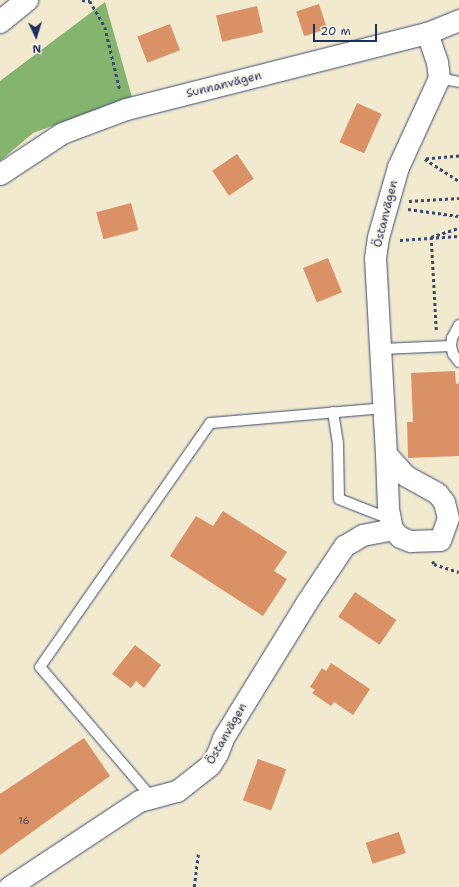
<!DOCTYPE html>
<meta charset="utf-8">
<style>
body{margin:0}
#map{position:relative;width:459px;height:887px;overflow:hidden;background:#f1eacf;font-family:"Shantell Sans",sans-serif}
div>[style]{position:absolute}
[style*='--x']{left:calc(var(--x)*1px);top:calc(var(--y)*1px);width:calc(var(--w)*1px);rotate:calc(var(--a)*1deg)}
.forest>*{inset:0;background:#84b46e}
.building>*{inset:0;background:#db9166;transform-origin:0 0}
.path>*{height:2.5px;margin-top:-1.25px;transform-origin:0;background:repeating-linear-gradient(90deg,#3b4b6f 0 3px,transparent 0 6px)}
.roads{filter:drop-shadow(0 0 1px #3b4b6f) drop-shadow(0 0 1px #3b4b6f)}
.lane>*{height:10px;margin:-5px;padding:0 5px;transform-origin:5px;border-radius:5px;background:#fff}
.street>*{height:21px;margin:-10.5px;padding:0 10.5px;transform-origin:10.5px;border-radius:10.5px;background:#fff}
.primary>*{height:22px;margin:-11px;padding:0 11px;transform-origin:11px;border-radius:11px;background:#fff}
span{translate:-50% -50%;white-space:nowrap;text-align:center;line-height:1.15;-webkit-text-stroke:4px #fcf5e5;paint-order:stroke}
.number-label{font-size:10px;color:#4b4860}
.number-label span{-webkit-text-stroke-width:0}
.street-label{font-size:12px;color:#1b2f5e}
.north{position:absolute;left:16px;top:16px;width:40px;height:40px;-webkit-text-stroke:3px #fcf5e5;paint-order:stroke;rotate:176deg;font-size:11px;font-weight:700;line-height:16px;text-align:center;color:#1b2f5e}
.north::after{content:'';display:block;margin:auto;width:14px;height:18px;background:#1b2f5e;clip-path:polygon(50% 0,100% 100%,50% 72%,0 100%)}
.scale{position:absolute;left:313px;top:24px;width:64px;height:18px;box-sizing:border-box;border:2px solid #1b2f5e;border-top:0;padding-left:5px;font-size:12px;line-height:14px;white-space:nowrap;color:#1b2f5e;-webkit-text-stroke:3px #fcf5e5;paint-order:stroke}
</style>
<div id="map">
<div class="forest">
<i style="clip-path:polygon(105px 2px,132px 97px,33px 133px,0 161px,0 81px)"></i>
</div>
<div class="building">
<i style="left:319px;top:4px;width:26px;height:24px;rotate:72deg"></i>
<i style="left:257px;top:6px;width:27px;height:42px;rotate:77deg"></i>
<i style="left:170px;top:24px;width:28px;height:35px;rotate:69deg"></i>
<i style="left:357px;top:103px;width:27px;height:43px;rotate:24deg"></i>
<i style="left:237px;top:154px;width:30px;height:30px;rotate:56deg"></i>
<i style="left:131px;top:203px;width:28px;height:36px;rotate:75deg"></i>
<i style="left:328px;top:258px;width:37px;height:27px;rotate:68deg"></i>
<i style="clip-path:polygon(455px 371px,456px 384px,459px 383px,459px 456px,408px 458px,407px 422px,413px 422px,411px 373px)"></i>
<i style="clip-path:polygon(223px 511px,287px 552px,274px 571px,287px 579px,263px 616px,170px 556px,196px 516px,213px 526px)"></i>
<i style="left:355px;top:592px;width:50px;height:30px;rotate:34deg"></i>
<i style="clip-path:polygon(135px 645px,161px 665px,144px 688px,136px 681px,131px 688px,112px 674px)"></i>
<i style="clip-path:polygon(331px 663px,370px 689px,353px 715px,334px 702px,331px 706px,312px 693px,315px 690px,310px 687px,322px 668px,326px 671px)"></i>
<i style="clip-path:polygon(84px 738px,110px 776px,0 855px,0 794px)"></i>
<i style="left:258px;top:759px;width:30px;height:44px;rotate:20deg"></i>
<i style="left:399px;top:832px;width:22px;height:35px;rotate:72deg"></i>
</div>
<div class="path">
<i style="--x:82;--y:0;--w:8;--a:7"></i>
<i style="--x:90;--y:1;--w:30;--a:60"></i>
<i style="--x:105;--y:27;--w:65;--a:76.6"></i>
<i style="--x:459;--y:156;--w:34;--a:175"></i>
<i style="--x:425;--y:159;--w:40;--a:32.9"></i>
<i style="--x:409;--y:201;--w:50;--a:-3.4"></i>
<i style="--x:408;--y:209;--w:51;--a:7.8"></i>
<i style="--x:400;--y:240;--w:59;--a:-3.9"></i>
<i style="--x:436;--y:330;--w:93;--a:-93.1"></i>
<i style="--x:431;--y:237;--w:29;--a:-18"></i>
<i style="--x:433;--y:561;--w:3;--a:72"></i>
<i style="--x:434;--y:564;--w:26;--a:18"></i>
<i style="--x:194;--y:887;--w:33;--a:-83"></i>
</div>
<div class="roads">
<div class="lane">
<i style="--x:439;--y:78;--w:20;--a:11"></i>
<i style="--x:459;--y:325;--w:15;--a:118"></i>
<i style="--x:452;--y:338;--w:8;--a:97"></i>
<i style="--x:451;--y:346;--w:8;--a:76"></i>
<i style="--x:453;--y:354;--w:10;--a:53"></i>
<i style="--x:381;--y:349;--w:70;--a:-2.5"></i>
<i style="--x:333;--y:412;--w:31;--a:81"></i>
<i style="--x:338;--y:443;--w:56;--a:89"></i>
<i style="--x:339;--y:499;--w:55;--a:21.4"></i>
<i style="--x:152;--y:798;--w:172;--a:-130.5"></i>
<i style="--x:40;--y:667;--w:297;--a:-55.1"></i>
<i style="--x:210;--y:423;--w:175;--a:-4.9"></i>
</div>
<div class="street">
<i style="--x:0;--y:174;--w:74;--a:-33.5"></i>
<i style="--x:62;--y:133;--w:68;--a:-20.6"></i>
<i style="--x:126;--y:109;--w:310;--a:-14.2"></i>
<i style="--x:427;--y:33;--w:35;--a:-22"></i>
<i style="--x:392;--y:529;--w:11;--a:45"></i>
<i style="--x:400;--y:537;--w:11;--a:22"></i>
<i style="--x:410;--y:541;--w:30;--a:-2"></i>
<i style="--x:440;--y:540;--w:23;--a:-70"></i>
<i style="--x:448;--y:518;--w:16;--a:-104"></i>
<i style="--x:444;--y:502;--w:11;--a:-128"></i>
<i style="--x:437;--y:493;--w:37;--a:-151"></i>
<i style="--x:405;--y:475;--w:28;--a:-132"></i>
<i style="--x:386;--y:454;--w:196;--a:-93.2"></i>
<i style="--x:375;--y:258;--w:21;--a:-82"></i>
<i style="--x:378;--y:237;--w:73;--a:-74.1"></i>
<i style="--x:398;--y:167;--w:98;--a:-65.3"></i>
<i style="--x:439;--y:78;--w:16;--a:-97"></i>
<i style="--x:437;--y:62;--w:31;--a:-109"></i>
<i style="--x:9;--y:887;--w:156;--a:-33.5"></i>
<i style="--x:139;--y:801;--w:39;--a:-15"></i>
<i style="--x:177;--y:791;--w:42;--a:-38.2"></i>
<i style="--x:210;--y:765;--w:13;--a:-58"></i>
<i style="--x:217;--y:754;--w:17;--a:-69"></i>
<i style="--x:223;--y:738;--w:158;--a:-58.4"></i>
<i style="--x:306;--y:603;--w:69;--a:-56.3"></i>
<i style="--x:344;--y:546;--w:21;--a:-31"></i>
<i style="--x:362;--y:535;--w:31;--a:-11"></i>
<i style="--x:392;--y:529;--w:21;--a:-101"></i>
<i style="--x:388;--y:508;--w:54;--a:-92.1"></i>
</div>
<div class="primary">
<i style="--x:0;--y:22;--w:35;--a:-39"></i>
</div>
</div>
<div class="number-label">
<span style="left:24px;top:821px">16</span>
</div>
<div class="street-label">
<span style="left:224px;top:85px;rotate:-14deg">Sunnanvägen</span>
<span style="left:386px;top:214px;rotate:-76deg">Östanvägen</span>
<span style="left:227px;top:734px;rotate:-60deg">Östanvägen</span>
</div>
<div class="north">N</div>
<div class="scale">20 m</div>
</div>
